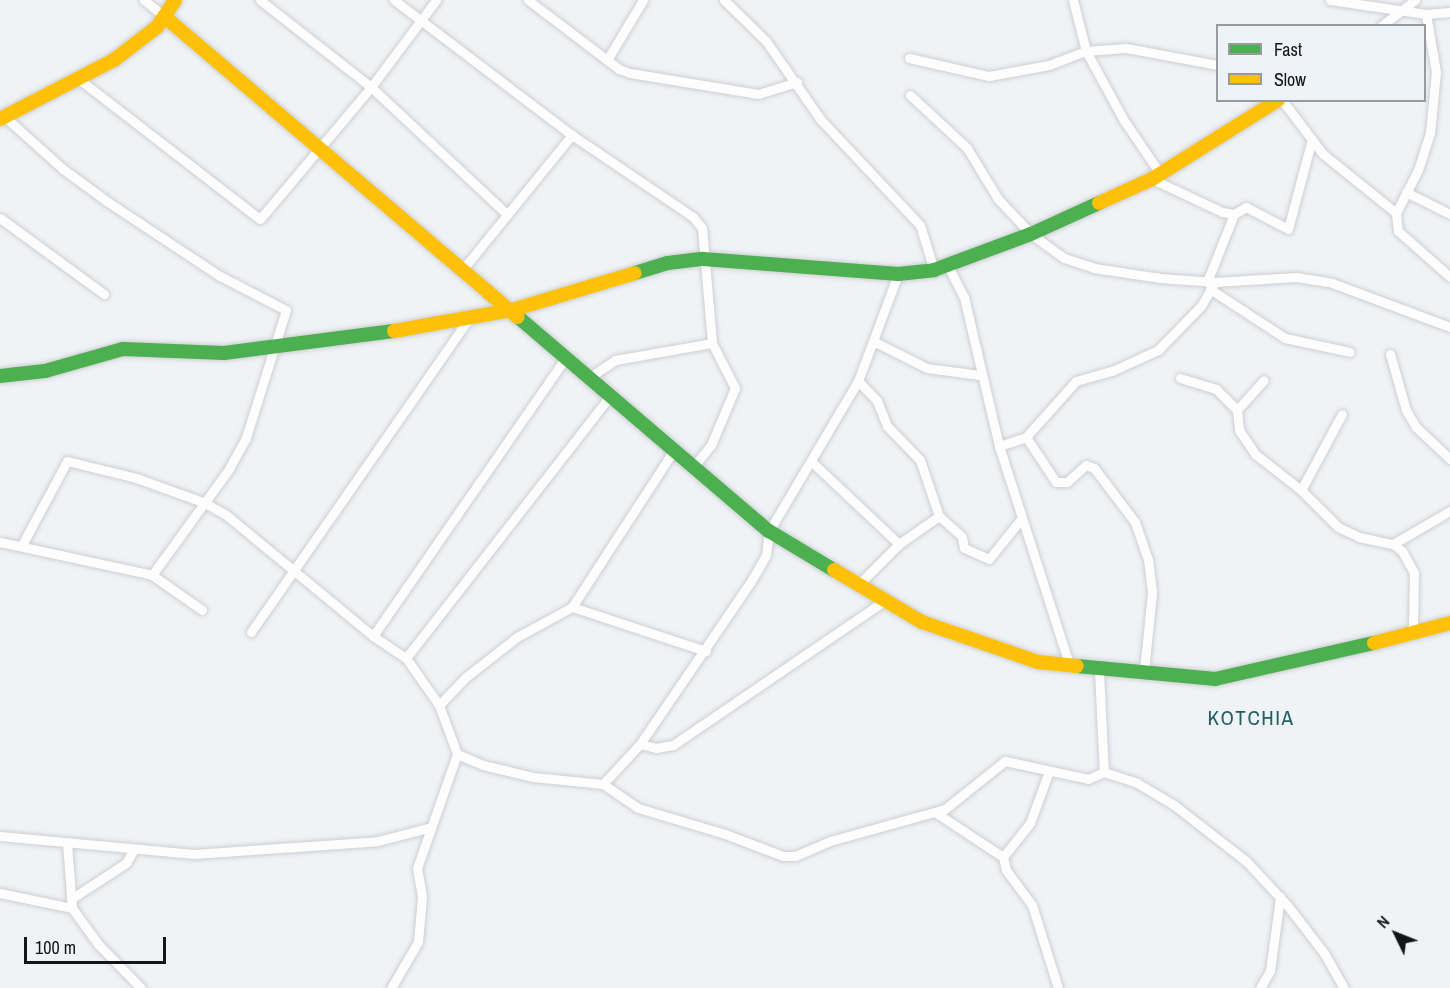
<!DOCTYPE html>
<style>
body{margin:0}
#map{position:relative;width:1450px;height:988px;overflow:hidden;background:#f0f3f6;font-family:"Archivo Narrow",sans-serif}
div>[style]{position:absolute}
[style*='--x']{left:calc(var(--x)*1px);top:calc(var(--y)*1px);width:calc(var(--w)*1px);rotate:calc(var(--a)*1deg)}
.roads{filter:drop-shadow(0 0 2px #cdcfd2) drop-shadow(0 0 2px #cdcfd2)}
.street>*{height:9px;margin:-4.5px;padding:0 4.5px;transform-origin:4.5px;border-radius:4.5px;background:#fdfdfe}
.fast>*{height:14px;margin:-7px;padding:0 7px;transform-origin:7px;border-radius:7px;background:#4caf50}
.slow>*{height:14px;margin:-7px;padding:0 7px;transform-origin:7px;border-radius:7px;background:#ffc107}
span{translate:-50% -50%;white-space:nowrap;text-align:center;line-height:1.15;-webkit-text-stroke:5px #eef3f8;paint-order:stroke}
.quarter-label{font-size:21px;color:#26605e;letter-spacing:1.5px}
.legend{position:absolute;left:1216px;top:24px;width:210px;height:78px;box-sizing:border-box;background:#eef3f8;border:2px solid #979a9e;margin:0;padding:8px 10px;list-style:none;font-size:18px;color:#141517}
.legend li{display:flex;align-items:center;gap:12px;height:30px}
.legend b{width:30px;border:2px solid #979a9e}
.north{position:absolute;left:1366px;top:904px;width:60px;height:60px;-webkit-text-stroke:4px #eef3f8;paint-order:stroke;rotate:313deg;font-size:16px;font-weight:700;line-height:24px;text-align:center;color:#141517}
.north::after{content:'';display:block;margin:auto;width:21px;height:27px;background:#141517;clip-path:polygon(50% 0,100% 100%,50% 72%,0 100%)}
.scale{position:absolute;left:24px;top:937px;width:142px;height:27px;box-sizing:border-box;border:3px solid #141517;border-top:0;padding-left:8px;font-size:18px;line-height:21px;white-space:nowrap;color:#141517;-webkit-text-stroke:4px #eef3f8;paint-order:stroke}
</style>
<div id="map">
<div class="roads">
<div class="street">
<i style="--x:144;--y:0;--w:27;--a:39"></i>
<i style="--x:260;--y:0;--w:141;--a:38.1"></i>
<i style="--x:371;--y:87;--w:187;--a:43.1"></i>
<i style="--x:394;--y:0;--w:223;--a:37.2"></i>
<i style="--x:572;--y:135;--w:146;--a:34.1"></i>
<i style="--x:693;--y:217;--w:14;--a:51"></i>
<i style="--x:702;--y:228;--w:115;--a:85"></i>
<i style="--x:528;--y:0;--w:114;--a:37.2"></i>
<i style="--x:619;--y:69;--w:12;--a:20"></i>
<i style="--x:630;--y:73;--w:130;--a:9.3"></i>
<i style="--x:758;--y:94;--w:41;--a:-17.1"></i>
<i style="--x:724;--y:0;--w:59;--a:44.3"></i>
<i style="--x:766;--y:41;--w:96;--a:55.2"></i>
<i style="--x:821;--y:120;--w:144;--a:46.7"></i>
<i style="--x:920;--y:225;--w:47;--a:72.7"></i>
<i style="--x:1073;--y:0;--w:53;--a:75.7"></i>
<i style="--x:1086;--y:51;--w:77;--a:61.4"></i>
<i style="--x:1123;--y:119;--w:68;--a:55.8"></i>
<i style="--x:1330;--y:0;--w:97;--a:8.3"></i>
<i style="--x:1426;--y:14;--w:24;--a:-5"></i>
<i style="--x:1381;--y:26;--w:43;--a:-37.4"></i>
<i style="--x:909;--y:58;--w:82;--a:12.7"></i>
<i style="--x:989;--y:76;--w:61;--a:-10.4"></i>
<i style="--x:1049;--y:65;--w:40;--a:-21"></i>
<i style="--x:1086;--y:51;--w:40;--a:-4.3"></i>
<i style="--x:1126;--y:48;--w:94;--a:10.5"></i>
<i style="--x:607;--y:60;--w:70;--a:-59"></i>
<i style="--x:80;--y:80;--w:227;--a:37.7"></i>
<i style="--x:260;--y:219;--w:172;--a:-49.9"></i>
<i style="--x:371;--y:87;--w:109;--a:-53.2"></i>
<i style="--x:910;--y:95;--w:78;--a:42.9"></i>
<i style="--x:967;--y:148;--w:60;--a:58.7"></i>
<i style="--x:998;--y:199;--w:48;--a:46.7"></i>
<i style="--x:1031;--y:234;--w:41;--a:36"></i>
<i style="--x:1064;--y:258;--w:32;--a:18"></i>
<i style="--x:1094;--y:268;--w:67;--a:8.6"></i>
<i style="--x:1160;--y:278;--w:55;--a:4.2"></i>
<i style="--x:1215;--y:282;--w:81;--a:-3.5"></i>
<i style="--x:1296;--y:277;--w:36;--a:9"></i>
<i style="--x:1332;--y:283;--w:126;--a:20.4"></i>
<i style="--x:1282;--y:100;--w:68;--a:52.8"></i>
<i style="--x:1323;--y:154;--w:94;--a:38.9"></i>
<i style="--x:1396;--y:213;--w:18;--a:84"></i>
<i style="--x:1398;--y:231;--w:69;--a:41.5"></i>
<i style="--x:5;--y:117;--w:78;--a:41.9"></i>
<i style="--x:63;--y:169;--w:56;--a:36.3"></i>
<i style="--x:108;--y:202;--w:134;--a:33.5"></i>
<i style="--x:220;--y:276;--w:74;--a:27.3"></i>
<i style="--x:286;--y:310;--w:134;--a:107.4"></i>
<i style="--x:246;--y:438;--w:35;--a:119"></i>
<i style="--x:229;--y:469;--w:131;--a:126"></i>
<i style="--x:1152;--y:179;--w:77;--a:25.2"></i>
<i style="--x:1222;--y:212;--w:12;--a:9"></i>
<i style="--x:1234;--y:214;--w:14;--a:-30"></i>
<i style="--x:1246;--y:207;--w:47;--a:27.6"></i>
<i style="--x:1288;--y:229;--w:93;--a:-75.1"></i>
<i style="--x:1406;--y:192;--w:49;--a:26.6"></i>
<i style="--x:1396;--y:213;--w:48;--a:-62.9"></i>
<i style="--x:1418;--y:170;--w:39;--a:-72"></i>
<i style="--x:1430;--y:133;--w:61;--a:-84.4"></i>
<i style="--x:1436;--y:72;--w:59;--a:-99.8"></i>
<i style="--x:0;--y:218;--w:129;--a:36.2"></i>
<i style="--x:948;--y:266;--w:35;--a:63"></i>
<i style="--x:964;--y:297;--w:153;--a:76.8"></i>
<i style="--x:999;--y:446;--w:232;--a:72.2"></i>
<i style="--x:463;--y:269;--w:173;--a:-50.9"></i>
<i style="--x:1207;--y:282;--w:73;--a:-68.3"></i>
<i style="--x:1210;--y:289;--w:90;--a:33.2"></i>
<i style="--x:1285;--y:338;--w:66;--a:12.2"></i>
<i style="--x:875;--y:342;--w:58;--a:26.6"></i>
<i style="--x:927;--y:368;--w:53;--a:7.5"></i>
<i style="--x:1390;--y:354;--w:58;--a:74.1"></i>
<i style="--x:1406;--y:410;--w:20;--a:60"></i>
<i style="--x:1416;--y:427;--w:47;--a:43.3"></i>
<i style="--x:590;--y:377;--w:30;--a:-34"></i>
<i style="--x:615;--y:360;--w:98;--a:-9.9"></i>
<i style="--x:712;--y:343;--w:51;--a:62.9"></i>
<i style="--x:735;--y:388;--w:62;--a:112.8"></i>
<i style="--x:711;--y:445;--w:28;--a:129"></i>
<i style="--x:1180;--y:378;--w:38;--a:17"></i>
<i style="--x:1216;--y:389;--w:30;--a:45"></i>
<i style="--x:1237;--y:410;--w:20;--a:84"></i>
<i style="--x:1239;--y:430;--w:29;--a:56"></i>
<i style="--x:1255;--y:454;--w:58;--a:38"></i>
<i style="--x:1301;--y:490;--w:52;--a:45"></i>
<i style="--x:1338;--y:527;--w:23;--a:25"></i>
<i style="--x:1359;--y:537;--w:35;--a:12"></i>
<i style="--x:1393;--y:544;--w:11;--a:38"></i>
<i style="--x:1402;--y:551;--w:25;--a:61"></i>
<i style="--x:1414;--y:573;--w:57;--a:91"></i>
<i style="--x:858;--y:381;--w:28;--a:46"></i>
<i style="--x:877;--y:401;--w:27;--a:68"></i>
<i style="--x:887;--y:426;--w:47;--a:45.9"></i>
<i style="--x:920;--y:460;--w:59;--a:71.3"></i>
<i style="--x:939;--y:516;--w:31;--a:42"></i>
<i style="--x:962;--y:537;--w:11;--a:80"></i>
<i style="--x:964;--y:548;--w:27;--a:24"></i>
<i style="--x:989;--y:559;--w:51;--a:-51.3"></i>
<i style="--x:1237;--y:410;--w:40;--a:-48"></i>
<i style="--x:1026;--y:437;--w:54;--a:56.3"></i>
<i style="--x:1056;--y:482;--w:11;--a:0"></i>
<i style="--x:1067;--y:482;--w:25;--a:-42"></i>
<i style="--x:1086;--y:465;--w:9;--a:21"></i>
<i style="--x:1094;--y:468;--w:68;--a:52.8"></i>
<i style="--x:1135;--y:522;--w:39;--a:71"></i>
<i style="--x:1148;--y:559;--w:34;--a:83"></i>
<i style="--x:1152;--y:593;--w:78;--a:95.9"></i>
<i style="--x:999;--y:446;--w:28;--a:-18"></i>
<i style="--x:1026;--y:437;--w:75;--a:-48.2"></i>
<i style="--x:1076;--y:381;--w:37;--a:-16"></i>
<i style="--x:1112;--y:371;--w:51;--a:-24.5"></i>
<i style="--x:1158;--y:350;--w:62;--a:-45.7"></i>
<i style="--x:1201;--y:306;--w:28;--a:-60"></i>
<i style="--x:813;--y:463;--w:118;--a:43.3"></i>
<i style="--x:1301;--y:490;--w:86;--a:-61.7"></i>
<i style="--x:0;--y:542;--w:156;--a:12.2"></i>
<i style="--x:152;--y:575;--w:61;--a:35"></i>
<i style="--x:1393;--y:544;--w:66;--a:-30.1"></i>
<i style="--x:22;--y:545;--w:95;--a:-61.8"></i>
<i style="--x:67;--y:461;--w:71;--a:13.8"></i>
<i style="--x:136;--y:478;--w:71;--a:19.7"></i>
<i style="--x:203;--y:502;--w:25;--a:29"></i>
<i style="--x:225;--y:514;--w:192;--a:39.5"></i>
<i style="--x:373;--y:636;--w:40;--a:34"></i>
<i style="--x:406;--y:658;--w:57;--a:54.9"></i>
<i style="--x:439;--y:705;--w:52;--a:69.8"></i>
<i style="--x:457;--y:754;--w:121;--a:109.3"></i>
<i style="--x:417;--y:868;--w:29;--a:80"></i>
<i style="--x:422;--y:897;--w:45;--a:95.1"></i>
<i style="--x:418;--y:942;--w:53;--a:120.4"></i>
<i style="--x:857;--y:586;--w:59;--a:-45"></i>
<i style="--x:899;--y:544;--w:49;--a:-35"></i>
<i style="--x:572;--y:607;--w:141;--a:18.2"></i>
<i style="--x:251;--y:632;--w:384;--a:-55.2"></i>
<i style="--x:373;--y:636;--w:339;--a:-55.3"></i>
<i style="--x:406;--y:658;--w:333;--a:-52.1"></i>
<i style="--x:1099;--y:671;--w:101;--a:87.2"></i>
<i style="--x:439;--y:705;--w:39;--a:-46"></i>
<i style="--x:466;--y:677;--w:65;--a:-38.1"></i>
<i style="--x:517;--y:637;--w:63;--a:-28.6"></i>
<i style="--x:572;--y:607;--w:187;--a:-57"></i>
<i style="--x:640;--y:744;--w:16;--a:14"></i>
<i style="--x:656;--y:748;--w:17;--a:-10"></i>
<i style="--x:673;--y:745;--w:255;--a:-34.3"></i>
<i style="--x:457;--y:754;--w:28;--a:23"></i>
<i style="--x:483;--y:765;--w:51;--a:13.5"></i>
<i style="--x:533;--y:777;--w:70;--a:5.7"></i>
<i style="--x:603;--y:784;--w:42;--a:34.4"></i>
<i style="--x:638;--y:808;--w:91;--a:16.6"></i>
<i style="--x:725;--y:834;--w:62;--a:20.8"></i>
<i style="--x:783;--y:856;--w:12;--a:0"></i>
<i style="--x:795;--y:856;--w:38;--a:-23"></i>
<i style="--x:830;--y:841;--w:119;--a:-15.5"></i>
<i style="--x:945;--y:809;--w:77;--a:-38.7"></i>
<i style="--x:1005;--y:761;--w:85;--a:12.2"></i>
<i style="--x:1088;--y:779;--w:17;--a:-24"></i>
<i style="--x:1104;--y:772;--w:35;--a:18"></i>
<i style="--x:1137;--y:783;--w:43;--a:30.7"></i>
<i style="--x:1174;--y:805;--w:91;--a:37.9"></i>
<i style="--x:1246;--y:861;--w:60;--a:47"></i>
<i style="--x:1287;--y:905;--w:61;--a:52.4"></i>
<i style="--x:1324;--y:953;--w:40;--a:60.3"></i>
<i style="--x:603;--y:784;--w:54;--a:-47.2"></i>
<i style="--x:640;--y:744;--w:195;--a:-55.7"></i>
<i style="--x:750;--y:583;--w:32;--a:-60"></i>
<i style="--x:766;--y:555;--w:24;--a:-83"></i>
<i style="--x:769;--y:531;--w:174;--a:-59.3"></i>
<i style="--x:858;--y:381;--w:114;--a:-69.5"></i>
<i style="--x:935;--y:812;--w:82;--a:33.5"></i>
<i style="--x:1003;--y:857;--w:13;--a:77"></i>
<i style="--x:1006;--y:870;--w:44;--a:53.4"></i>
<i style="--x:1032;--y:905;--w:87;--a:72.6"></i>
<i style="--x:0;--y:836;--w:195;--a:5.3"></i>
<i style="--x:194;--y:854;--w:184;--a:-4"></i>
<i style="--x:378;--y:841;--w:52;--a:-14.6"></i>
<i style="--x:67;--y:843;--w:65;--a:85.6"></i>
<i style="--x:72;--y:908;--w:44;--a:54.2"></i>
<i style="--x:98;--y:944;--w:62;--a:45.7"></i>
<i style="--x:1003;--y:857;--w:43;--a:-51.5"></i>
<i style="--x:1030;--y:823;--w:55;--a:-69.9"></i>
<i style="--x:0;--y:893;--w:74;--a:11.8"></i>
<i style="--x:71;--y:899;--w:66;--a:-33.2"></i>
<i style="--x:126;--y:863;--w:14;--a:-60"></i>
<i style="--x:1260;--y:988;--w:20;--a:-60"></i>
<i style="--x:1270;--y:971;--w:75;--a:-82.3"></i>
</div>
<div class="fast">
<i style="--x:635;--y:273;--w:34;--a:-17"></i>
<i style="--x:668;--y:263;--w:35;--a:-7"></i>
<i style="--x:703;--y:259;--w:196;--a:4.4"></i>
<i style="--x:898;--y:274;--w:36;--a:-6"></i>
<i style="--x:934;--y:270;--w:103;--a:-20.4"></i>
<i style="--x:1031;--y:234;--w:75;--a:-24.5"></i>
<i style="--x:518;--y:317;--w:330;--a:40.5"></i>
<i style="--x:769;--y:531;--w:76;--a:31"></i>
<i style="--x:0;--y:376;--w:45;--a:-6.3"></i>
<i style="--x:45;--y:371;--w:81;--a:-15.8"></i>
<i style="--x:123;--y:349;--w:101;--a:2.3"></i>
<i style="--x:224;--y:353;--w:171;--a:-7.4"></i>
<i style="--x:1077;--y:666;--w:139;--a:5.4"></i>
<i style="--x:1215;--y:679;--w:163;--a:-12.8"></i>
</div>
<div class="slow">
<i style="--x:165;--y:17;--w:463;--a:40.4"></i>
<i style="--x:0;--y:119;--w:128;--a:-27.4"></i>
<i style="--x:114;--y:60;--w:54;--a:-37.5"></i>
<i style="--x:157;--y:27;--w:32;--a:-56"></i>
<i style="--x:1099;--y:203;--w:58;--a:-24.4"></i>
<i style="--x:1152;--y:179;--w:149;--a:-32.1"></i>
<i style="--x:394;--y:331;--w:120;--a:-10.1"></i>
<i style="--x:512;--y:310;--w:128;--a:-16.7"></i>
<i style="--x:834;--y:570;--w:102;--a:30.6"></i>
<i style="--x:922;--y:622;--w:123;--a:19"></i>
<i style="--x:1038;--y:662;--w:39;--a:6"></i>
<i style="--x:1374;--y:643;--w:79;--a:-14.7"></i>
</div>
</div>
<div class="quarter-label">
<span style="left:1251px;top:718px">KOTCHIA</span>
</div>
<ul class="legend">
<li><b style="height:8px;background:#4caf50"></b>Fast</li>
<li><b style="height:8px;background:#ffc107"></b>Slow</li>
</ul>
<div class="north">N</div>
<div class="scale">100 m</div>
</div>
